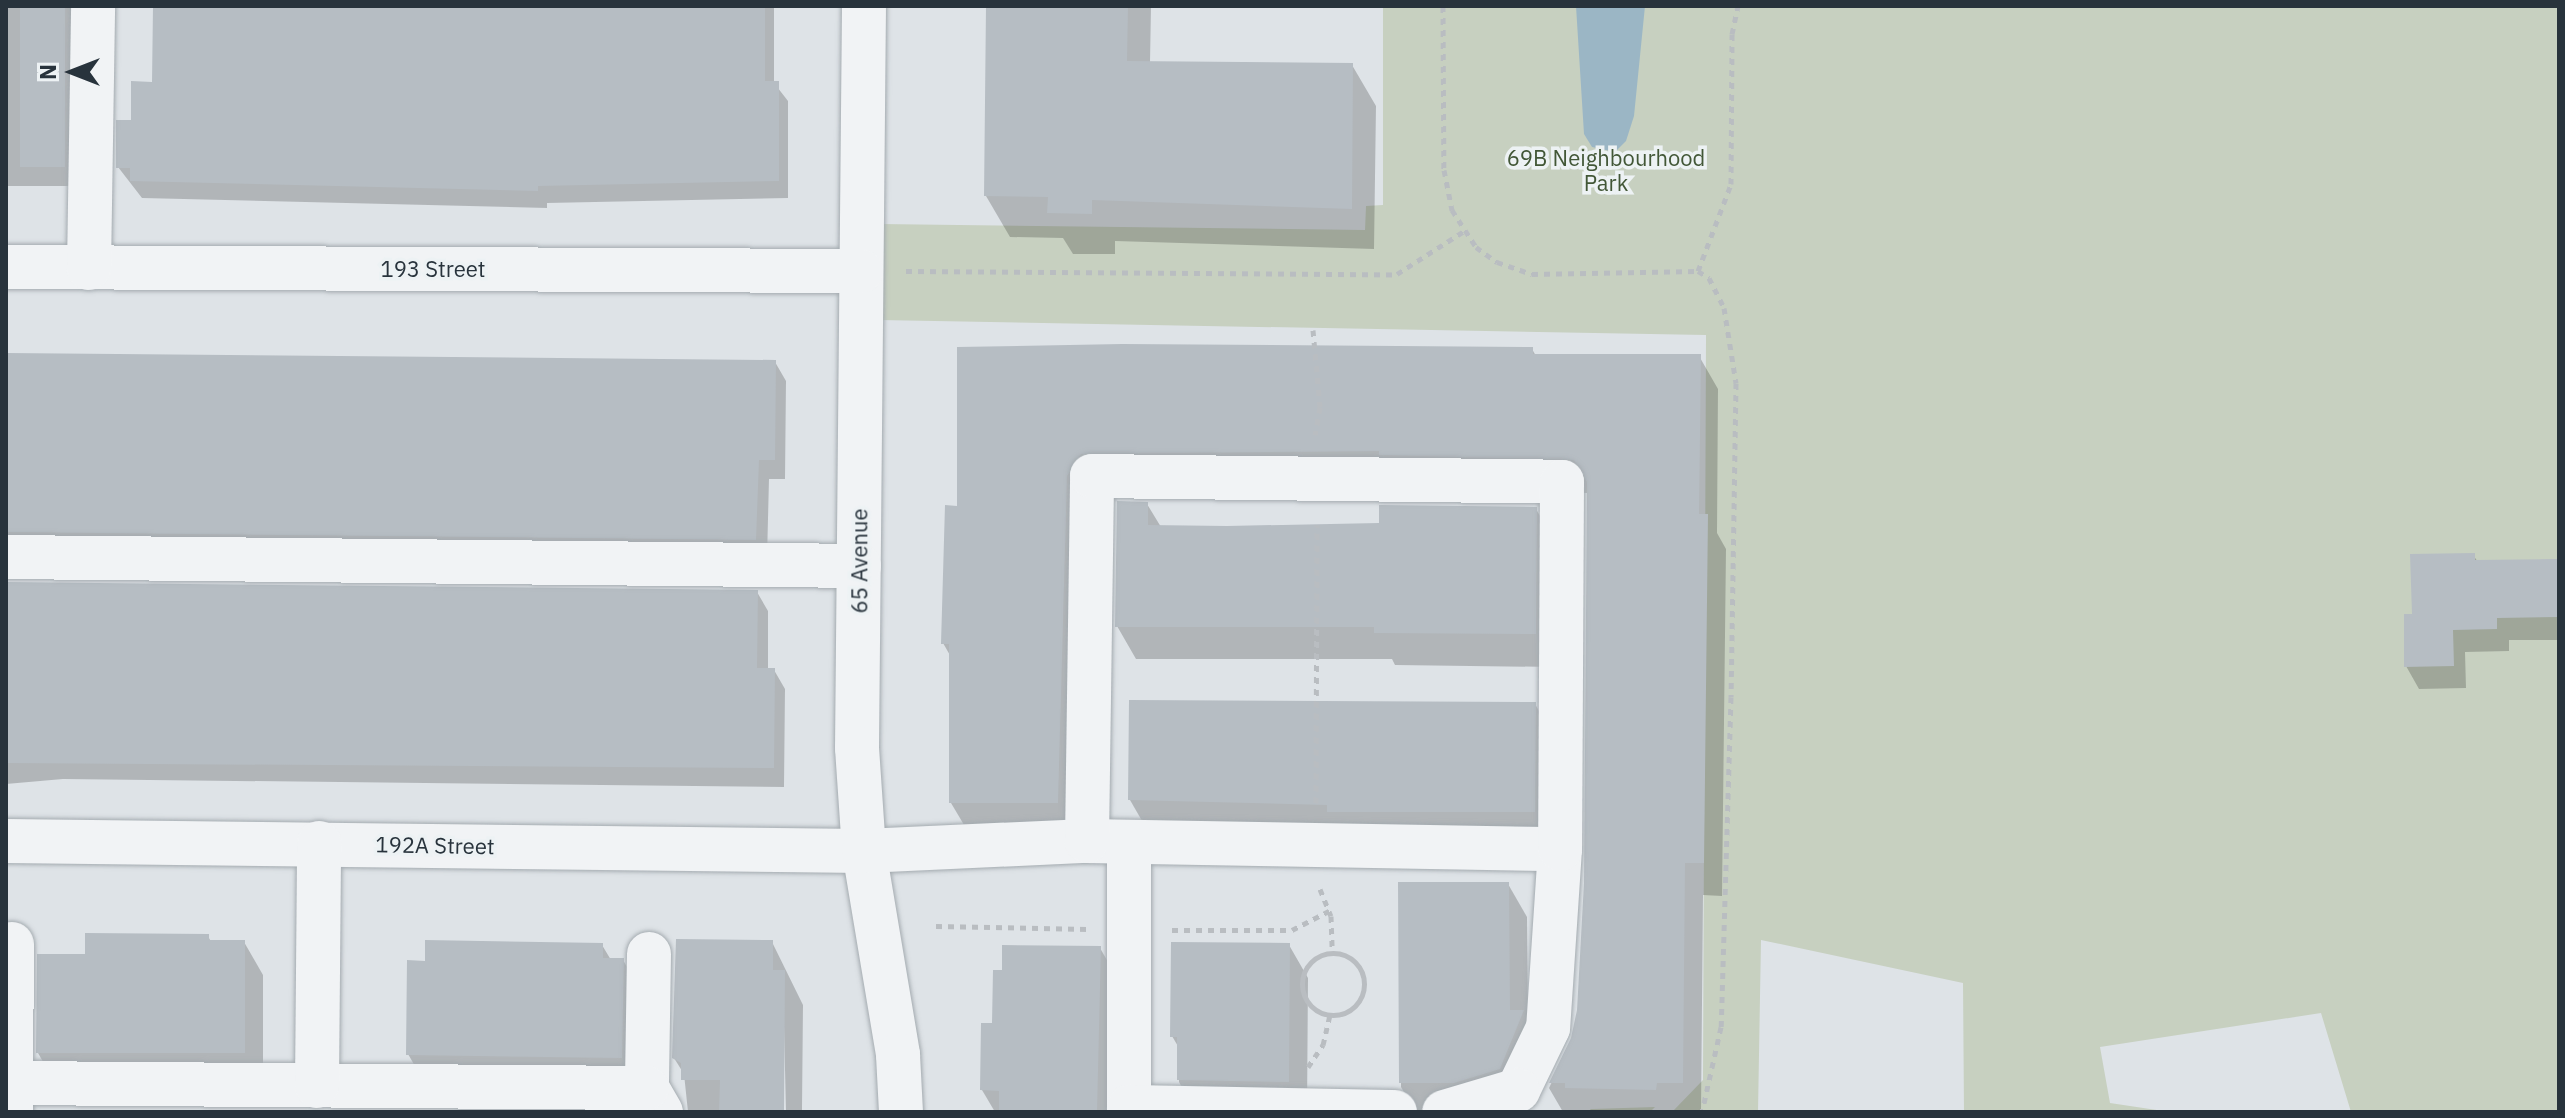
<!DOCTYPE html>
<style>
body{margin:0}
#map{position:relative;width:2565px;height:1118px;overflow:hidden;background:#dee3e7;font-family:"IBM Plex Sans",sans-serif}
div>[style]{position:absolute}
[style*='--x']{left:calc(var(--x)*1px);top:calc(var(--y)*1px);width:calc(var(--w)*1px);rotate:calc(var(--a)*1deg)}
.green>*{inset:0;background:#c7d0c0}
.water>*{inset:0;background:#9bb6c5}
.shadow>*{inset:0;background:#0003;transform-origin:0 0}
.building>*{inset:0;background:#b6bdc3;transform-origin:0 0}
.path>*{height:5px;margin-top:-2.5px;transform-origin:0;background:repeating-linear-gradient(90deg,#b9bdc1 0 6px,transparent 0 12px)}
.path>.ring{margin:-2.5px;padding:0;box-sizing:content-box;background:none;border:5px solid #b9bdc1;border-radius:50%}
.roads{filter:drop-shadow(0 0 2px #a4abb0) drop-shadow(0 0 2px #a4abb0)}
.minor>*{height:44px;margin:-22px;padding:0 22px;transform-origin:22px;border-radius:22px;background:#f1f3f5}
span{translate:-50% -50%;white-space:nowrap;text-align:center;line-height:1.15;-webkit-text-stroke:7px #edf2f4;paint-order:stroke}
.park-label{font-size:22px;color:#425737}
.street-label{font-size:22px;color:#28333c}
.frame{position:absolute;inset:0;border:8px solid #28333c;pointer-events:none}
.north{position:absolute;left:32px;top:32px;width:80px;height:80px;-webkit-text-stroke:6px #edf2f4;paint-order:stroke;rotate:270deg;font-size:22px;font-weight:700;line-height:32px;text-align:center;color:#28333c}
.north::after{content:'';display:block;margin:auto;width:28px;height:36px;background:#28333c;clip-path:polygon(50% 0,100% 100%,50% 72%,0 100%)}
</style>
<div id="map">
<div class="green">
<i style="clip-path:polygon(1383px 6px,2559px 6px,2559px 1112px,2351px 1112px,2321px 1013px,2100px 1047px,2110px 1103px,2170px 1112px,1964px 1112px,1963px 983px,1761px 940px,1758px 1112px,1672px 1112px,1703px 1080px,1706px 335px,879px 320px,880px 224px,1365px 230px,1366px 206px,1383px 205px)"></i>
<i style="clip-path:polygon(1655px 1107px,1650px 1112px,1587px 1112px,1591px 1109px)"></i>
</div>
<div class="water">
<i style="clip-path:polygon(1576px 6px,1645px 6px,1634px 116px,1626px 141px,1615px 152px,1592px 147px,1584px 134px)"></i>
</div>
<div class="shadow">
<i style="left:6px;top:6px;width:70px;height:180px"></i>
<i style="clip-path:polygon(155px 6px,774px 6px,774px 83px,788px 101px,788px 198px,547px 203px,547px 208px,142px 198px,118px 167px,133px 122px,154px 84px)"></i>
<i style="clip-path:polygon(988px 6px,1151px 6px,1150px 63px,1352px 65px,1376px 106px,1374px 249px,1115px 241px,1115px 254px,1073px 254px,1063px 238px,1010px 237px,986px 196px)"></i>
<i style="clip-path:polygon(959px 349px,1532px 349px,1536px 356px,1699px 356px,1718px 389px,1717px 533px,1726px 549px,1722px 896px,1703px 895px,1701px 1112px,1563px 1112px,1549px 1088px,1572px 1040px,1579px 1010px,1586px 883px,1589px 493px,1099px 486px,1076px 835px,970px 835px,951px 803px,951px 657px,943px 643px,959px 508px)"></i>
<i style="clip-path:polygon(6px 356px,775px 362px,786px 381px,785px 479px,769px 479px,767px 559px,6px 557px)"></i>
<i style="clip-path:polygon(1147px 504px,1161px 527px,1381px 525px,1536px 509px,1555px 542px,1554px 667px,1395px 665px,1392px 659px,1136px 659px,1117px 626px)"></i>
<i style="clip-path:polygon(2473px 555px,2478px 562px,2556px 561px,2559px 640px,2509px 640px,2509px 651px,2465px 652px,2466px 688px,2419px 689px,2406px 666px,2414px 616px)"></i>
<i style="clip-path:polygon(6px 584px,757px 592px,768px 611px,768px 670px,774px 670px,785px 689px,784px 787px,63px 779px,6px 784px)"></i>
<i style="clip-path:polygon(1535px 704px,1554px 737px,1553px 845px,1149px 833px,1130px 800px)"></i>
<i style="clip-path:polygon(1400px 884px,1508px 884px,1527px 917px,1528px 1020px,1485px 1112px,1415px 1112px,1401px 1087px)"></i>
<i style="clip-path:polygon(208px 936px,211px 942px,244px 942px,263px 975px,263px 1086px,57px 1086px,38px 1053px,87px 956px)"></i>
<i style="clip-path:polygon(772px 942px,803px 1005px,802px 1110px,814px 1112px,786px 1112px,783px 984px,782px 1112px,688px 1112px,684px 1074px,674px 1058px)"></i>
<i style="clip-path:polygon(602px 945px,611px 960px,623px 960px,642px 993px,640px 1090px,427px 1087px,408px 1054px)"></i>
<i style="clip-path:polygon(1289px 945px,1308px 978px,1307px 1112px,1196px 1112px,1179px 1082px,1179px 1048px,1172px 1036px)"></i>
<i style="clip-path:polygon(1100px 948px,1119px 981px,1116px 1112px,995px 1112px,982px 1090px,994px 1025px)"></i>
</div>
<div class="building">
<i style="left:20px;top:6px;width:45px;height:161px"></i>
<i style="clip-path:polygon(153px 6px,765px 6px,765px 81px,779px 81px,779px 181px,538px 186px,538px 191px,130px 181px,130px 168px,116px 168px,116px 120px,131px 120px,131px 81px,152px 82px)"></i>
<i style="clip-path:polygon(986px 6px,1128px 6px,1127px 61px,1353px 63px,1352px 209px,1092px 200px,1092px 214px,1047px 213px,1048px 197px,984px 196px)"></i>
<i style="clip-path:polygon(1122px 344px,1533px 347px,1533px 354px,1701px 354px,1699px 514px,1708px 514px,1704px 863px,1685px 863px,1683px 1083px,1657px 1083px,1656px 1090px,1565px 1088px,1565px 1083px,1549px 1083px,1571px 1038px,1577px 1010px,1584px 883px,1587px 482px,1574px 460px,1379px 455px,1379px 451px,1081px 454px,1067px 476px,1058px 803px,949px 803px,949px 644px,941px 644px,945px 505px,957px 506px,957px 347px)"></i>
<i style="clip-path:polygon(6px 353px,776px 360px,775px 460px,759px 460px,756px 540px,7px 532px)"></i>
<i style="clip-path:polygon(1117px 501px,1148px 502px,1148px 525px,1227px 526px,1379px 523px,1379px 505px,1537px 507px,1536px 634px,1374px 633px,1374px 627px,1115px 627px)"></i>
<i style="clip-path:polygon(2475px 553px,2475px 560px,2557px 559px,2558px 617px,2497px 618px,2497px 629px,2453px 630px,2454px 666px,2404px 667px,2404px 614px,2412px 614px,2410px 554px)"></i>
<i style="clip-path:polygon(6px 582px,758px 590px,757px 668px,775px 668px,774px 768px,6px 763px)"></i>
<i style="clip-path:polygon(1129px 700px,1536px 702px,1535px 812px,1327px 812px,1327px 805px,1128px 800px)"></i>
<i style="clip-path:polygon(1398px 882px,1509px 882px,1510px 1010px,1524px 1010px,1500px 1069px,1454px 1083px,1399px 1083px)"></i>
<i style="clip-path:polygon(85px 933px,209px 934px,209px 940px,245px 940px,245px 1053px,36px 1053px,37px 954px,85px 954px)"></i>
<i style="clip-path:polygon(676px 939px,773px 940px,773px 970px,785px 970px,784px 1112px,719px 1112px,720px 1080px,681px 1080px,681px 1063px,672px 1058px)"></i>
<i style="clip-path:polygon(425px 940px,603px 943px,603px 958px,624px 958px,622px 1058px,406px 1055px,407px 960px,425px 961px)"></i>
<i style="clip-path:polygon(1171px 942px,1290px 943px,1289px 1082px,1177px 1080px,1177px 1037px,1170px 1037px)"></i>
<i style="clip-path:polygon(1002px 945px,1101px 946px,1097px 1112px,999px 1112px,999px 1091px,980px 1090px,981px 1023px,992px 1023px,993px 970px,1002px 970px)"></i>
</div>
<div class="path">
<i style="--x:1443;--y:6;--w:164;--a:89.7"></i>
<i style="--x:1444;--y:170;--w:41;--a:78.7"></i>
<i style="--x:1452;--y:210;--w:44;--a:57"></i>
<i style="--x:1476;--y:247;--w:26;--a:36"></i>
<i style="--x:1497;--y:262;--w:37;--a:19"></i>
<i style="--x:1532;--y:274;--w:166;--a:-1"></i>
<i style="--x:1698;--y:271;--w:13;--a:32"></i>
<i style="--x:1709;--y:278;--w:34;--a:63"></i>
<i style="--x:1724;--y:308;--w:76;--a:80.9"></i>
<i style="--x:1736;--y:383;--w:314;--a:90.9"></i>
<i style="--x:1731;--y:697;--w:330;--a:91.7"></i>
<i style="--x:1721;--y:1027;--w:87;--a:102.6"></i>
<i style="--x:906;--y:271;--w:491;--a:0.4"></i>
<i style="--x:1397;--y:274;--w:80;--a:-32.7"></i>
<i style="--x:1698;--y:271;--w:93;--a:-69.2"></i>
<i style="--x:1731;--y:184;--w:150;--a:-89.6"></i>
<i style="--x:1732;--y:34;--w:29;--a:-78"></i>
<i style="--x:1313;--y:330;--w:77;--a:84.8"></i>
<i style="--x:1320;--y:407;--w:28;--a:100"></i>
<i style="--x:1316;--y:803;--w:278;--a:-89.8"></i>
<i style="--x:1320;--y:889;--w:29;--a:68"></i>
<i style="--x:1331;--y:916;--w:37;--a:88"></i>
<i style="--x:936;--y:926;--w:151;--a:1.1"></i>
<i style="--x:1172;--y:930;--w:120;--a:0"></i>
<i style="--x:1292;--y:930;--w:42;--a:-27.2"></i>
<i class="ring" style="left:1302px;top:953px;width:57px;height:57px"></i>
<i style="--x:1308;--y:1067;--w:27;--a:-56"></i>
<i style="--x:1323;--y:1045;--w:32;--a:-77"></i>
</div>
<div class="roads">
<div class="minor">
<i style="--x:864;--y:6;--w:742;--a:90.54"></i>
<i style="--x:857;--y:748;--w:103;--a:86.1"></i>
<i style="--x:864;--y:851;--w:207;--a:80.5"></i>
<i style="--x:898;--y:1055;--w:57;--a:87"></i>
<i style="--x:6;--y:267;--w:855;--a:0.27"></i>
<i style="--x:89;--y:268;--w:262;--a:-89.1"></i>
<i style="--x:6;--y:557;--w:853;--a:0.6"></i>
<i style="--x:6;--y:841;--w:858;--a:0.67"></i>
<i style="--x:864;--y:851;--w:223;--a:-2.6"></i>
<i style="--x:1087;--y:841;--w:473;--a:1"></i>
<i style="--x:1560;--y:849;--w:179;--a:93.8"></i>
<i style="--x:1548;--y:1028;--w:69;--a:115.8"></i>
<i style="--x:1518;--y:1090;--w:77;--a:163.4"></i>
<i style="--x:1087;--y:841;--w:365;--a:-89.2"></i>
<i style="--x:1092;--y:476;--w:470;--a:0.7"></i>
<i style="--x:1562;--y:482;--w:367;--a:90.3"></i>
<i style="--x:1129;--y:842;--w:270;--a:90"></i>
<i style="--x:649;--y:954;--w:134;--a:90.9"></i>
<i style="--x:647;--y:1088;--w:28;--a:60"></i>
<i style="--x:11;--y:1083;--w:636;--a:0.45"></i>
<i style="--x:317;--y:1086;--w:243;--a:-89.5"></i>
<i style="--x:1129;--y:1107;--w:266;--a:1.1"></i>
<i style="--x:11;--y:1110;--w:166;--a:-89.7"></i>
</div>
</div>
<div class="park-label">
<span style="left:1606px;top:170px">69B Neighbourhood<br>Park</span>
</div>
<div class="street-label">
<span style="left:433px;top:269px">193 Street</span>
<span style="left:859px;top:561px;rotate:-90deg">65 Avenue</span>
<span style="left:435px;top:845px;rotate:1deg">192A Street</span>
</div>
<div class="frame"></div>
<div class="north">N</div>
</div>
